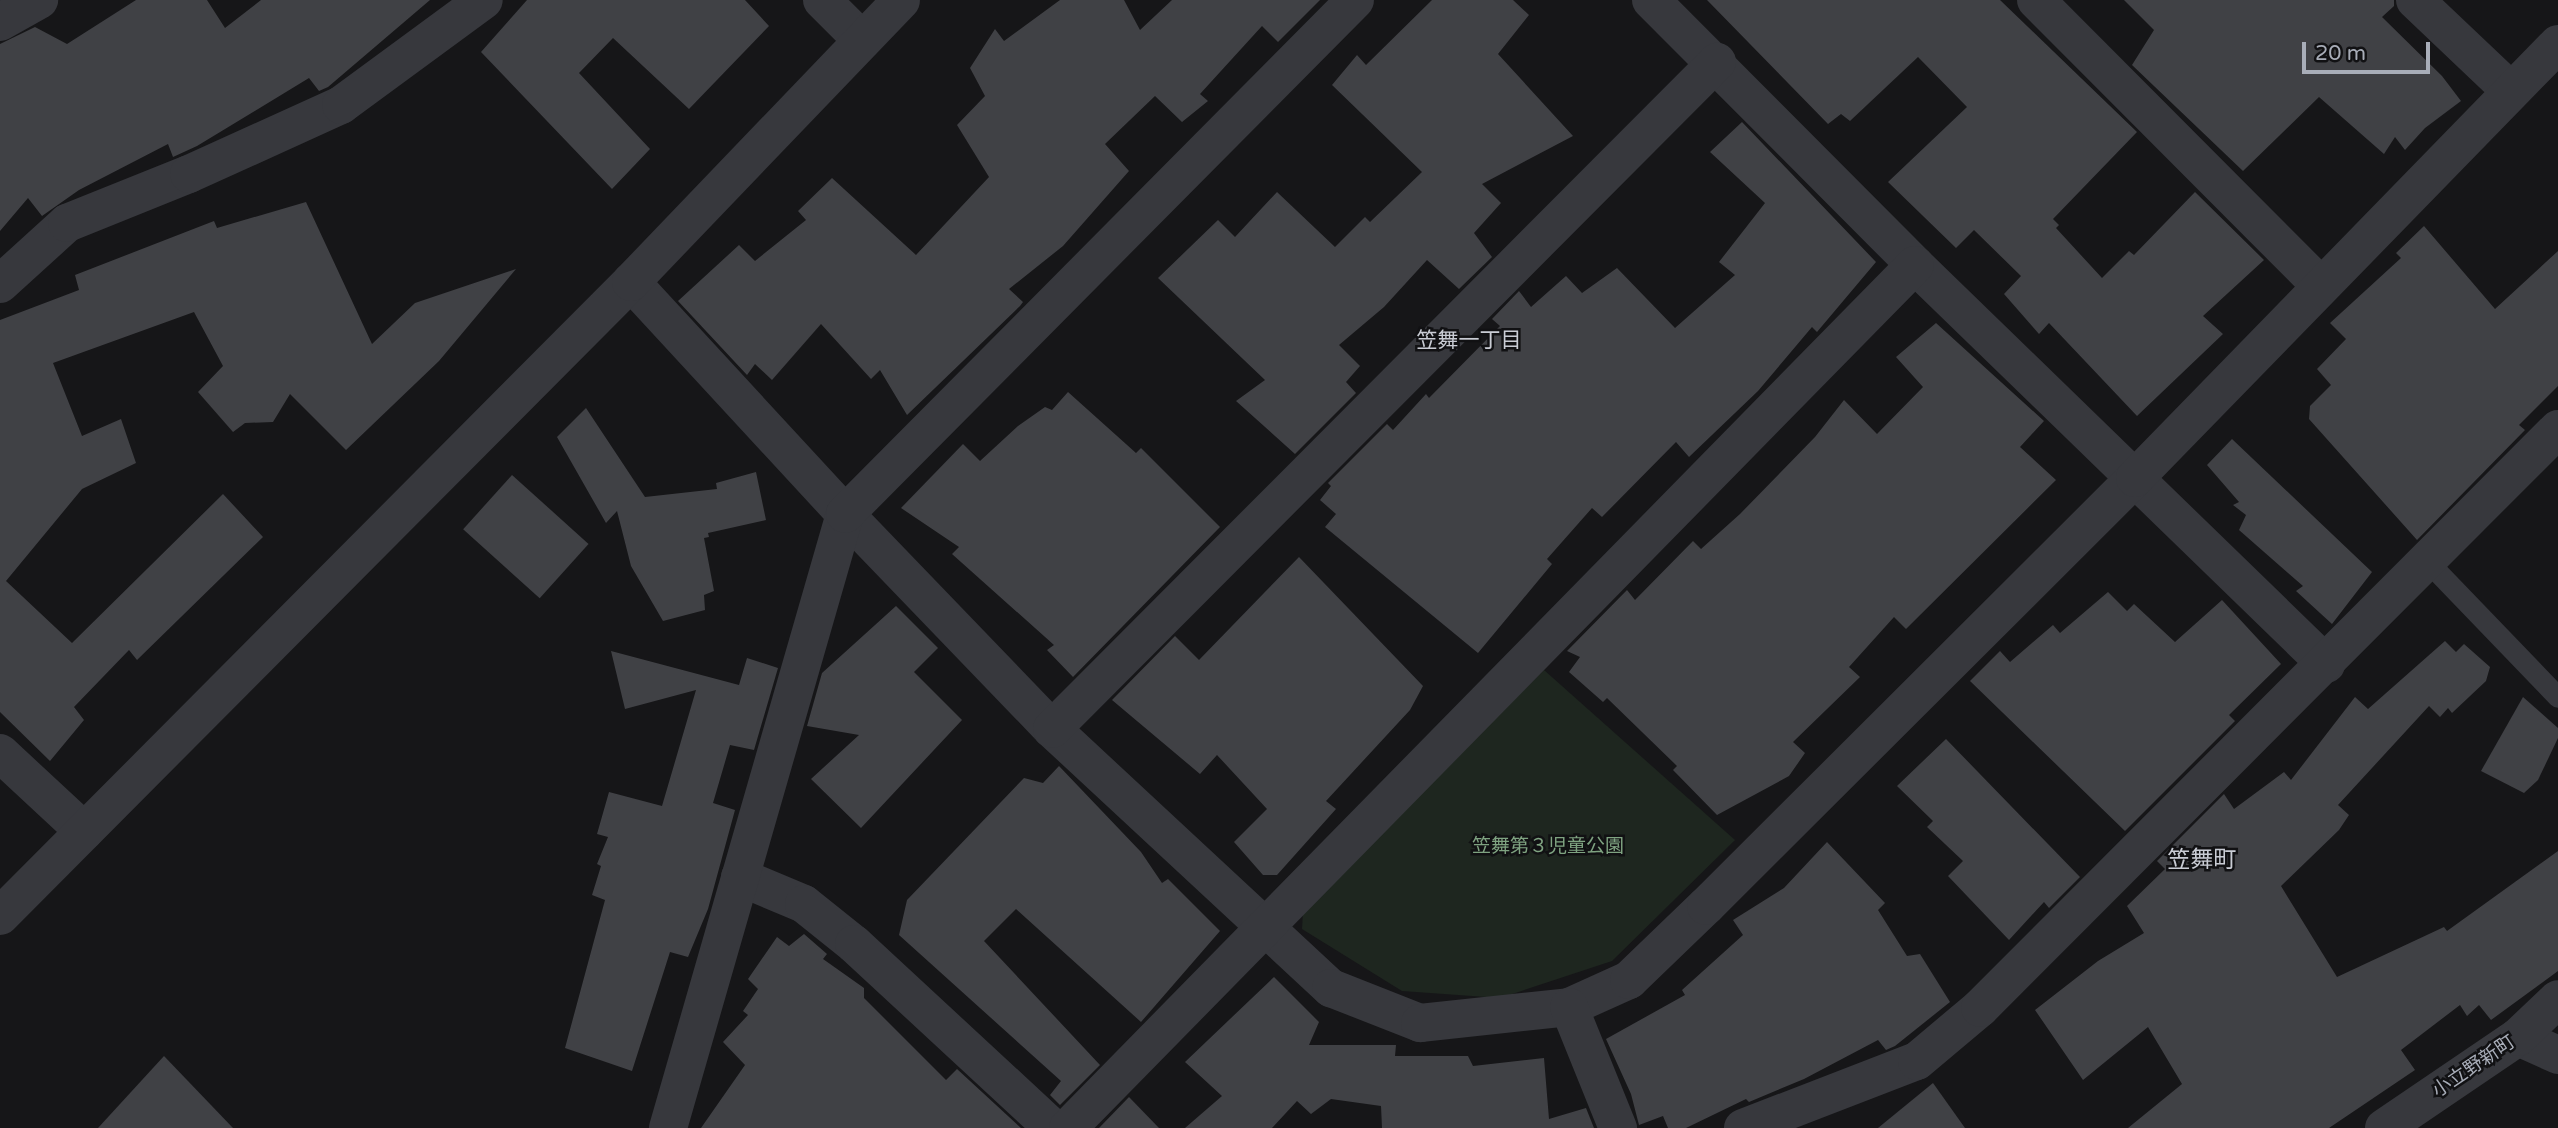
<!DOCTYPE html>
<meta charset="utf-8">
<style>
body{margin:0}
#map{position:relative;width:2558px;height:1128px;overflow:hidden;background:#161618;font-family:"Varela Round","Noto Sans JP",sans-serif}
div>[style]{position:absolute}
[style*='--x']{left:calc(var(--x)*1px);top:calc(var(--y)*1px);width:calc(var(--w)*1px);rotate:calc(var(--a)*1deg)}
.green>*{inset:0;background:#1e261f}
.building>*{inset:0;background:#404145;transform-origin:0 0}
.service>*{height:21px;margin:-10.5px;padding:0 10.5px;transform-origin:10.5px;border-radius:10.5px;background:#37383d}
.minor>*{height:38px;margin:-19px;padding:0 19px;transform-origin:19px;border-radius:19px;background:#37383d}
.tertiary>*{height:38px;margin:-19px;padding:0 19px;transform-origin:19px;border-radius:19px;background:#37383d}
span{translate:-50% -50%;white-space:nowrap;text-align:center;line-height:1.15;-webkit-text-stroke:5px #111113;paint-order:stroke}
.park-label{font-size:19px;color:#7fa381}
.street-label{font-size:19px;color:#a8adb8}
.neighbourhood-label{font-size:21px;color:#c9ccd4}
.quarter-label{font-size:23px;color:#c9ccd4}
.scale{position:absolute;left:2302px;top:42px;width:128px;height:32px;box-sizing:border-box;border:4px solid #a8adb8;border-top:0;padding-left:9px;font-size:21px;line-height:24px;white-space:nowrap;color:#a8adb8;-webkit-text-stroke:5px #111113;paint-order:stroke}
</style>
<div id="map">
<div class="green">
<i style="clip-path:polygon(1544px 670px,1735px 840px,1612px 961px,1500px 998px,1402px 991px,1302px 929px,1303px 912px)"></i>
</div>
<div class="building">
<i style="clip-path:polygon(136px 0,207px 0,225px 28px,261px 0,430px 0,328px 87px,319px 91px,309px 78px,197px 146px,173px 157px,168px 144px,79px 190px,42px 216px,28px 198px,0 231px,0 44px,35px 27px,67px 44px)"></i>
<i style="clip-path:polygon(527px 0,745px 0,769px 26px,689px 109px,613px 38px,579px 73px,650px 149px,612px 189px,481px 52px)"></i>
<i style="clip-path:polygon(1060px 0,1124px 0,1140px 30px,1172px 0,1320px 0,1278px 42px,1262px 26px,1200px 94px,1208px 101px,1182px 122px,1155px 96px,1105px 144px,1129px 171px,1063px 246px,1009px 289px,1023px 302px,1020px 306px,907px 415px,880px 370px,871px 379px,821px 324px,772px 380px,755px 364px,747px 375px,678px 301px,739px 245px,755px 261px,806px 220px,798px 211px,832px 178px,916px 255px,989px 177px,957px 125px,985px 96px,970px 68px,995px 29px,1004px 41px)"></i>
<i style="clip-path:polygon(1432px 0,1513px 0,1529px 15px,1498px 54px,1573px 136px,1482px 184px,1501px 203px,1474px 233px,1492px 257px,1459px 289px,1427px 260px,1384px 307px,1339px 345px,1360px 366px,1346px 382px,1356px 393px,1295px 454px,1236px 401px,1265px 380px,1158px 278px,1218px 220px,1235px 237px,1277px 192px,1335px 247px,1365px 217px,1370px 222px,1422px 172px,1332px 85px,1357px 55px,1366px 65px)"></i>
<i style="clip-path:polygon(1707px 0,2000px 0,2137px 132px,2053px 219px,2059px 225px,2056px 228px,2102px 278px,2129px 251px,2134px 255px,2195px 192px,2264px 260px,2203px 316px,2223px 334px,2137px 416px,2049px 323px,2039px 334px,2004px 294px,2021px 276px,1974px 230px,1956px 248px,1888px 182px,1967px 107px,1918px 57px,1850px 121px,1841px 114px,1828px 124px)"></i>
<i style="clip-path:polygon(2124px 0,2394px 0,2394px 6px,2382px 17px,2442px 76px,2461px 101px,2425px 128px,2405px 150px,2395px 137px,2384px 154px,2319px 97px,2243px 171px,2132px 65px,2154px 30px)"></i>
<i style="clip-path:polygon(1742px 122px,1876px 262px,1817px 332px,1812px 327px,1758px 391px,1689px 457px,1676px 442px,1602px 517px,1592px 508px,1547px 559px,1552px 564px,1478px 653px,1325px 527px,1336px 514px,1320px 500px,1331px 486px,1328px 483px,1387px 424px,1393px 430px,1426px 394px,1429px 398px,1500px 326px,1492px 319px,1519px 291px,1531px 307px,1566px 276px,1582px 293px,1617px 268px,1675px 328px,1735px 275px,1719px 262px,1765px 203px,1710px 152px)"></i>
<i style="clip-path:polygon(306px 202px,372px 344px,415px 303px,516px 269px,439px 361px,346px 450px,290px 394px,273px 422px,245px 423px,233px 432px,198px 392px,223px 366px,194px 312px,53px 363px,82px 436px,121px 419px,136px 463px,82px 489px,6px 581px,72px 643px,223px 494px,263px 537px,137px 660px,129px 650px,74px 707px,84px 720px,50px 761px,0 712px,0 320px,79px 290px,75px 275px,214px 221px,217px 228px)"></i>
<i style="clip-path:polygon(2424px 226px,2495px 309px,2558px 251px,2558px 386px,2519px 425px,2525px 430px,2417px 540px,2309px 419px,2310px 406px,2331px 385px,2317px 369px,2346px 339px,2330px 323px,2401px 258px,2396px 253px)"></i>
<i style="clip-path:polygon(1936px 323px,2044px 421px,2020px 447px,2056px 480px,1906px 629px,1894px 617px,1849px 667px,1860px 677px,1793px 742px,1805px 753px,1789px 776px,1717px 815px,1673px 770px,1677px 766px,1607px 698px,1603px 702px,1569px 672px,1580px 657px,1567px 651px,1627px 590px,1635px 600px,1693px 541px,1701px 549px,1740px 514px,1815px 437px,1844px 400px,1877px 434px,1923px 387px,1896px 357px)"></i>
<i style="clip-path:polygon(1068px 392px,1136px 453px,1141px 448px,1220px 527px,1073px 677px,1047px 650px,1054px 645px,952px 554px,959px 547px,901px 508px,963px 444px,980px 461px,1018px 426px,1045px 407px,1052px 410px)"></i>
<i style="clip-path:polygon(586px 408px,645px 497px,717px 489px,716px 483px,756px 472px,766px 520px,708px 533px,709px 537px,704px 538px,714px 591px,704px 595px,705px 610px,663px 621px,631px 566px,617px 511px,606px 523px,557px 437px)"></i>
<i style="clip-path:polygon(2232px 439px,2372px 572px,2332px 624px,2296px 591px,2303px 586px,2239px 530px,2246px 515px,2233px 505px,2239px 502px,2207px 465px)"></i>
<i style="left:512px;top:475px;width:103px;height:73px;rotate:42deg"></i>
<i style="clip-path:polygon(1299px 557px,1423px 686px,1410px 710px,1326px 801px,1336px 809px,1277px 875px,1263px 875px,1234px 842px,1267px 809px,1217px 755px,1200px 774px,1112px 700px,1175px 636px,1199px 660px)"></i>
<i style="clip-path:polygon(2108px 592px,2127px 611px,2134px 604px,2175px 642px,2222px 600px,2281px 664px,2229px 715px,2235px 721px,2125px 831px,1970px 681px,2000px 651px,2010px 662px,2053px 625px,2060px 633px)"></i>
<i style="clip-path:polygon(896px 606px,938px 648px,914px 672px,962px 720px,861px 828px,811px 779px,859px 735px,807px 726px,822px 673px)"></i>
<i style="clip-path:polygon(2445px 641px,2456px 652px,2464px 644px,2490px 667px,2486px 681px,2452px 713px,2448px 708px,2440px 717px,2429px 706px,2338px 805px,2349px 815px,2339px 830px,2281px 886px,2337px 977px,2444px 927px,2447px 931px,2558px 851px,2558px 971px,2491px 1020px,2479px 1005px,2467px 1016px,2460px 1005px,2401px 1050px,2415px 1070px,2329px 1128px,2128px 1128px,2182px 1084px,2148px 1027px,2083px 1080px,2035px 1010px,2098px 961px,2144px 933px,2127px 906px,2165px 869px,2157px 861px,2224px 794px,2234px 809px,2284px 772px,2291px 780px,2355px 697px,2368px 709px)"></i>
<i style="clip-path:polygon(611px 651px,739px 685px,747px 658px,778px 668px,754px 750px,730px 745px,713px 803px,735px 810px,708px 909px,688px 957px,670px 952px,632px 1071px,565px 1048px,605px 900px,592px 895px,601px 866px,597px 864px,608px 837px,597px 834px,609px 792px,662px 806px,696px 690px,625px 709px)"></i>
<i style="clip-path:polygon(2523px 697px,2558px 728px,2558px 738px,2538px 780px,2524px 793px,2481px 771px)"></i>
<i style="clip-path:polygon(1946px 739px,2080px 877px,2049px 908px,2044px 902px,2009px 940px,1948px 876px,1963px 861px,1927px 827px,1933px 821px,1897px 786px)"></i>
<i style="clip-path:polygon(1059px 766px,1141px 852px,1162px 883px,1168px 879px,1220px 931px,1141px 1022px,1016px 909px,984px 941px,1100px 1065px,1060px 1105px,1050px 1095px,1061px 1081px,899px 935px,907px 900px,1024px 778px,1043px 783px)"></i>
<i style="clip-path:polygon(1827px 842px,1885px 903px,1878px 910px,1907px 956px,1920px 954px,1950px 1002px,1895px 1046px,1886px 1050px,1878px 1040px,1804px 1079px,1749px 1102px,1746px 1099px,1686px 1128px,1668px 1128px,1663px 1116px,1639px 1125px,1631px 1094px,1606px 1039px,1685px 995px,1682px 990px,1743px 935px,1733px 920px,1784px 888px)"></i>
<i style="clip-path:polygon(804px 934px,827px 954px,823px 959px,864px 988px,864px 998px,946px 1080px,957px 1069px,1021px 1128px,701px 1128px,745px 1065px,723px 1042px,748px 1015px,743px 1011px,758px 989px,748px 979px,777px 937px,789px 946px)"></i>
<i style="clip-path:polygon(1274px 977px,1319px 1022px,1309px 1045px,1396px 1045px,1395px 1056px,1468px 1056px,1473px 1066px,1544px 1058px,1549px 1119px,1586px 1108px,1594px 1128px,1382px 1128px,1381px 1106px,1331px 1099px,1311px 1114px,1297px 1101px,1272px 1128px,1185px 1128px,1222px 1096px,1185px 1062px)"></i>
<i style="clip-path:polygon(164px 1056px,233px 1128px,98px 1128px)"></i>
<i style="clip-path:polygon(1933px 1083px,1965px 1128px,1878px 1128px)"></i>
<i style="clip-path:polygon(1129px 1097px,1159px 1128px,1099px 1128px)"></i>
</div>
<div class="service">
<i style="--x:2428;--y:562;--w:187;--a:46.1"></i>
</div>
<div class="minor">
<i style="--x:822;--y:0;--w:57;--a:45"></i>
<i style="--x:1651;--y:0;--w:374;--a:45.1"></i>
<i style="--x:1915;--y:265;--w:573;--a:44.15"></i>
<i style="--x:2036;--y:0;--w:402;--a:45.1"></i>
<i style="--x:2415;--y:0;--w:132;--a:43.5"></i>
<i style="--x:0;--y:22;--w:45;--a:-29.4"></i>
<i style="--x:631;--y:282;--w:316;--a:47.3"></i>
<i style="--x:845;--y:514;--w:298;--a:46.1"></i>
<i style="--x:1052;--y:729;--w:381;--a:42.9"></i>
<i style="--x:1331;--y:988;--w:96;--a:21.5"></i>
<i style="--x:1420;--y:1023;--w:150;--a:-6.1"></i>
<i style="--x:1569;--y:1007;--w:66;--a:-24.2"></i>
<i style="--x:1629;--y:980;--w:107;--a:-43.9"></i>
<i style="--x:1706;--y:906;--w:606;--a:-44.93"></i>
<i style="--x:2135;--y:478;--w:606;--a:-45.74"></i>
<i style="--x:0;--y:284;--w:91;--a:-42.3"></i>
<i style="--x:67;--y:223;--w:131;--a:-21.9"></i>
<i style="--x:189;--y:174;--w:167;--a:-24.4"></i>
<i style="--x:341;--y:105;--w:177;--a:-36.3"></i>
<i style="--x:1052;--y:729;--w:942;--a:-45.09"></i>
<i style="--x:0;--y:753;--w:115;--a:42.9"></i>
<i style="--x:740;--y:877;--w:69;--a:22.9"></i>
<i style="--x:804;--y:904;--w:64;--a:38.7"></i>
<i style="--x:854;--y:944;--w:271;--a:42.8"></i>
<i style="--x:1569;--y:1007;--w:131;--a:68"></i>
<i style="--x:2518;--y:1037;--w:44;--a:24.2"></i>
<i style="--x:668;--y:1128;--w:639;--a:-73.92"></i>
<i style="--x:845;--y:514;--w:724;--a:-45.22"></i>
<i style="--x:1068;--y:1128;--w:1209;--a:-45.54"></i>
<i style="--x:1743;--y:1128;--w:186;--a:-21.1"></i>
<i style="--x:1917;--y:1061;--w:82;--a:-40.1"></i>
<i style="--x:1980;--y:1008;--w:818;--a:-45.05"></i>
<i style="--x:2384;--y:1128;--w:162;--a:-34.2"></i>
<i style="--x:2518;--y:1037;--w:55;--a:-43.5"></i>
</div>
<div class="tertiary">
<i style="--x:0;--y:916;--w:894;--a:-45.14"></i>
<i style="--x:631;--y:282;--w:390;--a:-46.2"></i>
</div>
<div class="park-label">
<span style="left:1548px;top:847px">笠舞第３児童公園</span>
</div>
<div class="street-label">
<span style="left:2474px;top:1067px;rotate:-34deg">小立野新町</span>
</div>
<div class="neighbourhood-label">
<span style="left:1469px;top:341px">笠舞一丁目</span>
</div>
<div class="quarter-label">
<span style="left:2202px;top:860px">笠舞町</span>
</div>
<div class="scale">20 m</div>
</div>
